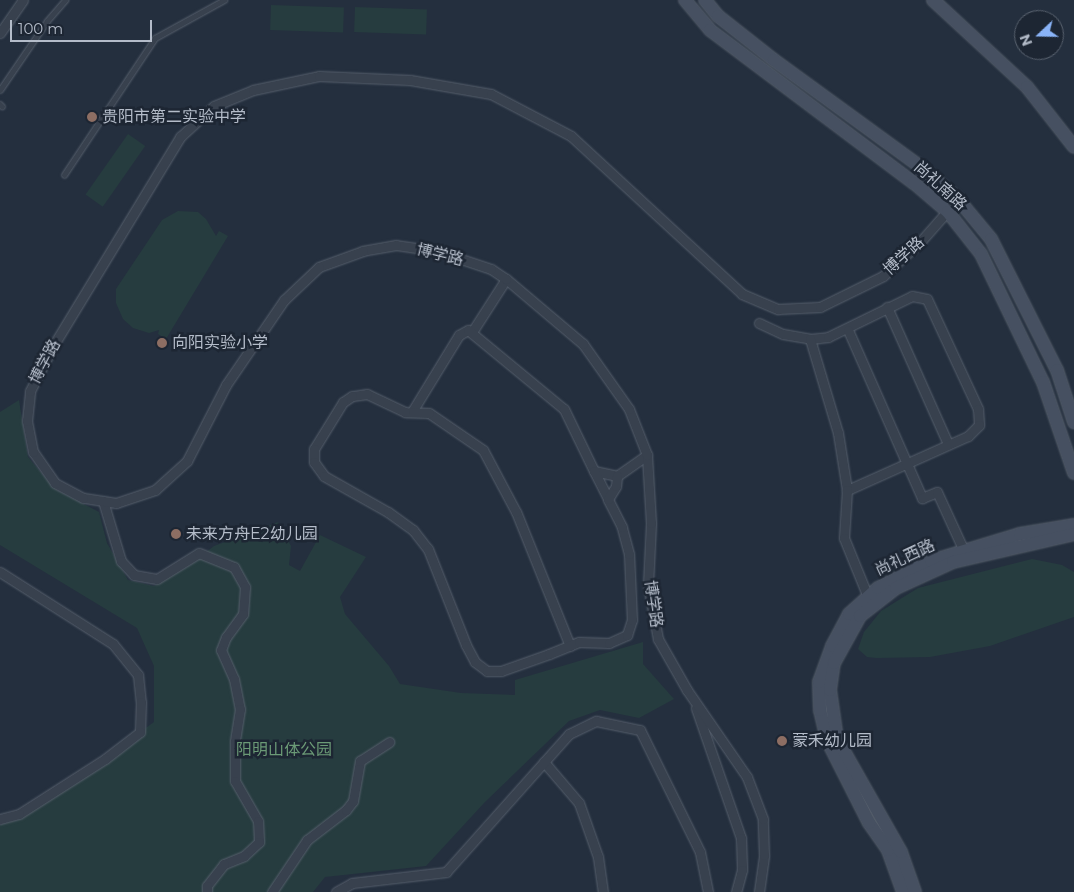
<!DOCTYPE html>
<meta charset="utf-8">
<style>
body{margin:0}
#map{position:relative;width:1074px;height:892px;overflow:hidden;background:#242f3e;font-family:Montserrat,"Noto Sans SC",sans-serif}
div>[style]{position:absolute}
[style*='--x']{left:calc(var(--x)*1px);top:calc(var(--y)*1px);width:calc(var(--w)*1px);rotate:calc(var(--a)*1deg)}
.green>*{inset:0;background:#263c3f;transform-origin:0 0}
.roads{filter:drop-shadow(0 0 1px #565f6c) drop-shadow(0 0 1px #565f6c)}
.lane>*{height:4.5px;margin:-2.25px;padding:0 2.25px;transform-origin:2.25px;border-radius:2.25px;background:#38414e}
.street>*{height:9px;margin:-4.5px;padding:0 4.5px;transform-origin:4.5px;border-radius:4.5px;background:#38414e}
.secondary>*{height:12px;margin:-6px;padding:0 6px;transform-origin:6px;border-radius:6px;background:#465061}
.dots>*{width:14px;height:14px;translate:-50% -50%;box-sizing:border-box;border:2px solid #1d2633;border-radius:50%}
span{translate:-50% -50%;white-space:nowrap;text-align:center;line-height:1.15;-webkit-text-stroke:5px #1d2633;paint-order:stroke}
.poi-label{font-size:16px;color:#b4bcc9}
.left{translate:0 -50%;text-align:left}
.street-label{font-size:16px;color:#b4bcc9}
.park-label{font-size:16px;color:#6b9a76}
.north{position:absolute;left:1014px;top:10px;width:50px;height:50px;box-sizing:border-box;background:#1d2633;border:1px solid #59626f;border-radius:50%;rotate:249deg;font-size:14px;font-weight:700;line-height:20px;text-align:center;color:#b4bcc9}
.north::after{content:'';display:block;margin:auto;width:18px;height:22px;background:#8ab4f8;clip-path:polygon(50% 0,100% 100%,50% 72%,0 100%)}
.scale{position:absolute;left:10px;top:20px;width:142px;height:22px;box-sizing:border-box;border:2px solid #b4bcc9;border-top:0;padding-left:6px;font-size:15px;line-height:18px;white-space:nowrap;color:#b4bcc9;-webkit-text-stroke:4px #1d2633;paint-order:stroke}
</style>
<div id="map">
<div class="green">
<i style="left:271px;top:5px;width:73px;height:25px;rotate:2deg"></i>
<i style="left:355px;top:7px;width:72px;height:25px;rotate:2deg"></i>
<i style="left:128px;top:134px;width:21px;height:74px;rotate:35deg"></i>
<i style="clip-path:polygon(178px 211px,198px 212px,206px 219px,216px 236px,219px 231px,228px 236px,166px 339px,158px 334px,159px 330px,149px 333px,133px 328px,123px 319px,116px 303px,116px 289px,162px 220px)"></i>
<i style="clip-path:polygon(19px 400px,28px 457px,55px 489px,99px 512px,107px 543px,128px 580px,154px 586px,190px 565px,214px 546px,278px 522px,291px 546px,289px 565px,300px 571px,320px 535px,366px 557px,340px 597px,345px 614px,389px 666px,400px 684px,461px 693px,515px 695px,515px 680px,643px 642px,643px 664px,674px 699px,639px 718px,600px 710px,569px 721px,485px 802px,426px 866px,325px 877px,313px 892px,0 892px,0 825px,32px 809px,154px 722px,154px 666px,137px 628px,0 545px,0 412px)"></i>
<i style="clip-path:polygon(1032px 559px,1062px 565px,1074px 572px,1074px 617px,990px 646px,930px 657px,877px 658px,867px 657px,858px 649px,864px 632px,881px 611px,918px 588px)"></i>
</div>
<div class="roads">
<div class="lane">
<i style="--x:0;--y:90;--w:83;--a:-55.7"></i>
<i style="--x:47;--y:21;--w:28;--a:-49"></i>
<i style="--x:0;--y:104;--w:3;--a:45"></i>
<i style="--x:64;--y:175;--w:164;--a:-56.4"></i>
<i style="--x:155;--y:38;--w:79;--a:-28.8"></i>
</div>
<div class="street">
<i style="--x:0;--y:33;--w:40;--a:-55.1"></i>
<i style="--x:887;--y:307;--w:150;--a:66"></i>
<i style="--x:759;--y:323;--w:26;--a:25"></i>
<i style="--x:783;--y:334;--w:27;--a:10"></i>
<i style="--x:810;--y:339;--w:18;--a:-6"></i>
<i style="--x:828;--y:337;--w:93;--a:-26"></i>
<i style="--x:912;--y:296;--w:15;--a:11"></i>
<i style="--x:927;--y:299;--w:121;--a:65.1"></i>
<i style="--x:978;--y:409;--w:16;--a:86"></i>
<i style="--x:979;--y:425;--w:16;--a:135"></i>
<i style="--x:968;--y:436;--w:133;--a:155.9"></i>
<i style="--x:848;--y:330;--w:184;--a:66.2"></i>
<i style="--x:922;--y:498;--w:16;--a:-22"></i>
<i style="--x:937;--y:492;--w:65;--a:65.4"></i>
<i style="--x:472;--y:332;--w:63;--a:-57.3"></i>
<i style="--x:810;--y:339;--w:98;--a:73.4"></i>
<i style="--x:838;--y:433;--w:58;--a:81"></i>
<i style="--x:847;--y:490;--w:48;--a:93.6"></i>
<i style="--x:844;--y:538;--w:64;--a:67.9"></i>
<i style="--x:413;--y:410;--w:88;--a:-58.5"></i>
<i style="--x:459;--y:335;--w:10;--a:-29"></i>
<i style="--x:468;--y:330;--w:124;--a:39.5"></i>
<i style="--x:564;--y:409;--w:69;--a:64.2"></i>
<i style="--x:594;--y:471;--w:24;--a:12"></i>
<i style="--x:617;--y:476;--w:37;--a:-35"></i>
<i style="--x:594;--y:471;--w:31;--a:63"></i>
<i style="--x:103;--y:501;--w:63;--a:73.3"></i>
<i style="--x:121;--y:561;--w:19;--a:47"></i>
<i style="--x:134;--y:575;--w:23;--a:10"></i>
<i style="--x:157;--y:579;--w:49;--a:-31.8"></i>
<i style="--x:199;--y:553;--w:38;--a:22"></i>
<i style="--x:234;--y:567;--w:23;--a:61"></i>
<i style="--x:245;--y:587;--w:27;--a:94"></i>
<i style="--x:243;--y:614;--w:29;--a:126"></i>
<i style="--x:226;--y:637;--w:14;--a:111"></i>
<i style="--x:221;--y:650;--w:32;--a:66"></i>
<i style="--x:234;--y:679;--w:31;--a:79"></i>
<i style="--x:240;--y:709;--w:33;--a:99"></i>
<i style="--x:235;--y:742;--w:39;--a:90"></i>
<i style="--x:235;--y:781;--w:46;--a:60.1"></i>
<i style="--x:258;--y:821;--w:21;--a:87"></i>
<i style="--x:259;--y:842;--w:21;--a:137"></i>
<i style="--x:244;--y:856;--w:22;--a:158"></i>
<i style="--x:224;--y:864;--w:28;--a:128"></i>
<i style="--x:207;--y:886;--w:6;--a:90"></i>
<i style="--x:0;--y:572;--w:134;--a:32.5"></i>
<i style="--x:113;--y:644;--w:40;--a:51"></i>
<i style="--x:138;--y:675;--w:27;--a:84"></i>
<i style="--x:141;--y:702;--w:30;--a:92"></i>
<i style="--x:140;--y:732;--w:44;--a:142.4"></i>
<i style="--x:105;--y:759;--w:102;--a:147.4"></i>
<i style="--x:19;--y:814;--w:20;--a:165"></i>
<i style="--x:570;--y:646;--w:144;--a:-111.9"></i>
<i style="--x:516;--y:512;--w:70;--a:-118"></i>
<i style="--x:483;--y:450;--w:65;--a:-145.6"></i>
<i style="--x:429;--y:413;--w:24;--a:-178"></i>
<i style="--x:405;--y:412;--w:42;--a:-154.7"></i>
<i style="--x:367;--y:394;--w:15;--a:172"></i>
<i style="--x:352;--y:396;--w:11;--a:146"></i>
<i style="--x:343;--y:402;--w:55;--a:121.7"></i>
<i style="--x:314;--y:449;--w:13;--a:90"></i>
<i style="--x:314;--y:462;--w:17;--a:54"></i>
<i style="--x:324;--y:476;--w:73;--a:29.4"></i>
<i style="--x:388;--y:512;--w:31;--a:36"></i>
<i style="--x:413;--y:530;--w:24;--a:52"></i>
<i style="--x:428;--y:549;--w:103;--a:68.4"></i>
<i style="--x:466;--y:645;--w:19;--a:62"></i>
<i style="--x:475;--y:662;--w:15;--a:37"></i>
<i style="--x:487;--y:671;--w:14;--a:0"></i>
<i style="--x:501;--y:671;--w:51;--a:-19.5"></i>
<i style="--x:549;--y:654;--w:32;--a:-22"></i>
<i style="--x:579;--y:642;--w:30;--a:2"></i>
<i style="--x:609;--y:643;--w:20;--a:-24"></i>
<i style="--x:627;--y:635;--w:16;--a:-72"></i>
<i style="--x:632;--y:620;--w:66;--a:-92.6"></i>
<i style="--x:629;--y:554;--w:28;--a:-105"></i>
<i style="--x:622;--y:527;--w:31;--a:-117"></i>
<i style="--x:608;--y:499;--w:15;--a:-58"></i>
<i style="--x:616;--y:486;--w:10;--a:-84"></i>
<i style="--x:696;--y:708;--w:138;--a:70.9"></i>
<i style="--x:741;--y:838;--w:32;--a:88"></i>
<i style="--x:742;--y:870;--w:23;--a:105"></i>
<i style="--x:544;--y:762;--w:54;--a:49.5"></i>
<i style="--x:579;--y:803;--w:57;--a:70.6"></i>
<i style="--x:598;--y:857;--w:35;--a:82"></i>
<i style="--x:272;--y:892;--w:63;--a:-56.1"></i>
<i style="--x:307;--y:840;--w:49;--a:-37.6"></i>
<i style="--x:346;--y:810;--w:11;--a:-52"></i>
<i style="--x:353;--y:801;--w:41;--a:-80.1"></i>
<i style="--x:360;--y:761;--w:35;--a:-33"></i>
<i style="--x:336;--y:892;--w:18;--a:-29"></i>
<i style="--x:352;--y:883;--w:95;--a:-6.7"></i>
<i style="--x:446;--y:872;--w:185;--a:-48.3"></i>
<i style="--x:569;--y:734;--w:30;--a:-26"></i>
<i style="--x:596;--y:721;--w:45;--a:11.6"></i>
<i style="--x:640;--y:730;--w:136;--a:63.8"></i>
<i style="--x:700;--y:852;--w:41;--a:78.7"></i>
<i style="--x:759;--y:892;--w:37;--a:-82"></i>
<i style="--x:764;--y:855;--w:36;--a:-92"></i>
<i style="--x:763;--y:819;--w:45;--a:-110.9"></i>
<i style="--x:747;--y:777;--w:106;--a:-124.6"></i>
<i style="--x:687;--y:690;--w:59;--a:-119.6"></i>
<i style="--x:658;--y:639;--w:55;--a:-100.5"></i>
<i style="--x:648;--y:585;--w:62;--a:-87.2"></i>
<i style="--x:651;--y:523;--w:68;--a:-93.4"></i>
<i style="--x:647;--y:455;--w:49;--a:-111.4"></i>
<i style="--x:629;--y:409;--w:80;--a:-125.3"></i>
<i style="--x:583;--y:344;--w:101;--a:-139.8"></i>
<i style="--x:506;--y:279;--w:18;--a:-146"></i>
<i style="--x:491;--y:269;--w:57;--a:-161.6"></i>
<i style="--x:437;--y:251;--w:41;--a:-171.7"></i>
<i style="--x:396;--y:245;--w:34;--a:170"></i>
<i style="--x:363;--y:251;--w:47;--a:160"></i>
<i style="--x:319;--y:267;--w:48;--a:136.7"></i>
<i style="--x:284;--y:300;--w:103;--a:124.3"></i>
<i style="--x:226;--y:385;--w:85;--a:117.2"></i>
<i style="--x:187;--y:461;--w:43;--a:137.8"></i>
<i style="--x:155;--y:490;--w:41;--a:161.6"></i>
<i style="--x:116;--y:503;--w:33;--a:-171"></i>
<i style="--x:83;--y:498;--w:32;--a:-152"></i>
<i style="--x:55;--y:483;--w:38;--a:-125"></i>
<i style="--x:33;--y:452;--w:32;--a:-101"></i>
<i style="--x:27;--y:421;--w:30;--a:-84"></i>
<i style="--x:30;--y:391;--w:51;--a:-62.9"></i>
<i style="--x:53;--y:346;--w:245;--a:-58.7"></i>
<i style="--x:180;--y:137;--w:46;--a:-42.4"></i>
<i style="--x:214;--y:106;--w:42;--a:-22.3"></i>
<i style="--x:253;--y:90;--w:67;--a:-12"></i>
<i style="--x:319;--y:76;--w:91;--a:2.5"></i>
<i style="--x:410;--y:80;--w:82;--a:9.8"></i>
<i style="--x:491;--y:94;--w:90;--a:27.7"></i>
<i style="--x:571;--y:136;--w:233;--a:42.7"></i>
<i style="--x:742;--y:294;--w:39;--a:23"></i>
<i style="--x:778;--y:309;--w:42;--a:-2.7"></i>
<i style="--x:820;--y:307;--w:70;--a:-26.2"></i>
<i style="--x:883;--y:276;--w:52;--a:-42.6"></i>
<i style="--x:921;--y:241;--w:56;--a:-48.6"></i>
</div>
<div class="secondary">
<i style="--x:685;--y:0;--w:39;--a:50"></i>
<i style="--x:710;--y:30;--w:255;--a:36.9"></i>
<i style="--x:914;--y:183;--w:45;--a:40.5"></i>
<i style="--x:948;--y:212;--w:53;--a:51.8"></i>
<i style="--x:981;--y:254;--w:142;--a:64.2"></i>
<i style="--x:1043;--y:382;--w:96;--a:71.2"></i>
<i style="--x:705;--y:0;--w:21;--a:51"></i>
<i style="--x:718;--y:16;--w:71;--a:38.2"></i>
<i style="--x:774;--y:60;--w:183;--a:36.1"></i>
<i style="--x:922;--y:168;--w:48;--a:40.7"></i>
<i style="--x:958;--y:199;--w:52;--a:50.5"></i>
<i style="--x:991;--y:239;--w:147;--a:63.3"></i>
<i style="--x:1057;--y:370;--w:55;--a:71.9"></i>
<i style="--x:933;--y:0;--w:128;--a:42.8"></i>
<i style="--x:1027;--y:87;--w:76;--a:51.9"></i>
<i style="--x:903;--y:892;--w:45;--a:-109.7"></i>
<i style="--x:888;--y:850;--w:33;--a:-125"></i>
<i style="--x:869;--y:823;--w:93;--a:-116.8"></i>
<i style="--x:827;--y:740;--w:31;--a:-103"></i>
<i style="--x:820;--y:710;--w:28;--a:-92"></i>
<i style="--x:819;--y:682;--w:38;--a:-70"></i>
<i style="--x:832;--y:646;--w:36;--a:-62"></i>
<i style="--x:849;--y:614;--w:39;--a:-42"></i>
<i style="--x:878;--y:588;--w:59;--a:-27"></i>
<i style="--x:931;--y:561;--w:93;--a:-16.9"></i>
<i style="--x:1020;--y:534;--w:55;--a:-9.5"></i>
<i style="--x:915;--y:892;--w:42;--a:-109.3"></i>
<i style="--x:901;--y:852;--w:130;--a:-119.5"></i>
<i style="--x:837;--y:739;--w:49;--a:-98.1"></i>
<i style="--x:830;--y:690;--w:27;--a:-82"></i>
<i style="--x:834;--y:663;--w:54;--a:-61"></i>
<i style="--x:860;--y:616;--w:46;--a:-37.9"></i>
<i style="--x:896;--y:588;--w:63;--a:-24.5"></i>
<i style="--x:953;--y:562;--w:124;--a:-13"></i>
</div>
</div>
<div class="dots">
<i style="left:92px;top:117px;background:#8d6e63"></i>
<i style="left:162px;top:343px;background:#8d6e63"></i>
<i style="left:176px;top:534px;background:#8d6e63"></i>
<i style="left:782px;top:741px;background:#8d6e63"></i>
</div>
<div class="poi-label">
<span class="left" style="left:102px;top:117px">贵阳市第二实验中学</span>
<span class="left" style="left:172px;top:343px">向阳实验小学</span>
<span class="left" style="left:186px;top:534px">未来方舟E2幼儿园</span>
<span class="left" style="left:792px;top:741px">蒙禾幼儿园</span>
</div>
<div class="street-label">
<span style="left:940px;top:186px;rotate:42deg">尚礼南路</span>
<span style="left:440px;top:255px;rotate:14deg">博学路</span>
<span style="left:904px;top:256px;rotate:-42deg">博学路</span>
<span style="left:45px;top:362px;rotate:-62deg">博学路</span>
<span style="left:905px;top:558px;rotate:-25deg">尚礼西路</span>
<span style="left:653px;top:604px;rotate:82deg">博学路</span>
</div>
<div class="park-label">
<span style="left:284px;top:750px">阳明山体公园</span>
</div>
<div class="north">N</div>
<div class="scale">100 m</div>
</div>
